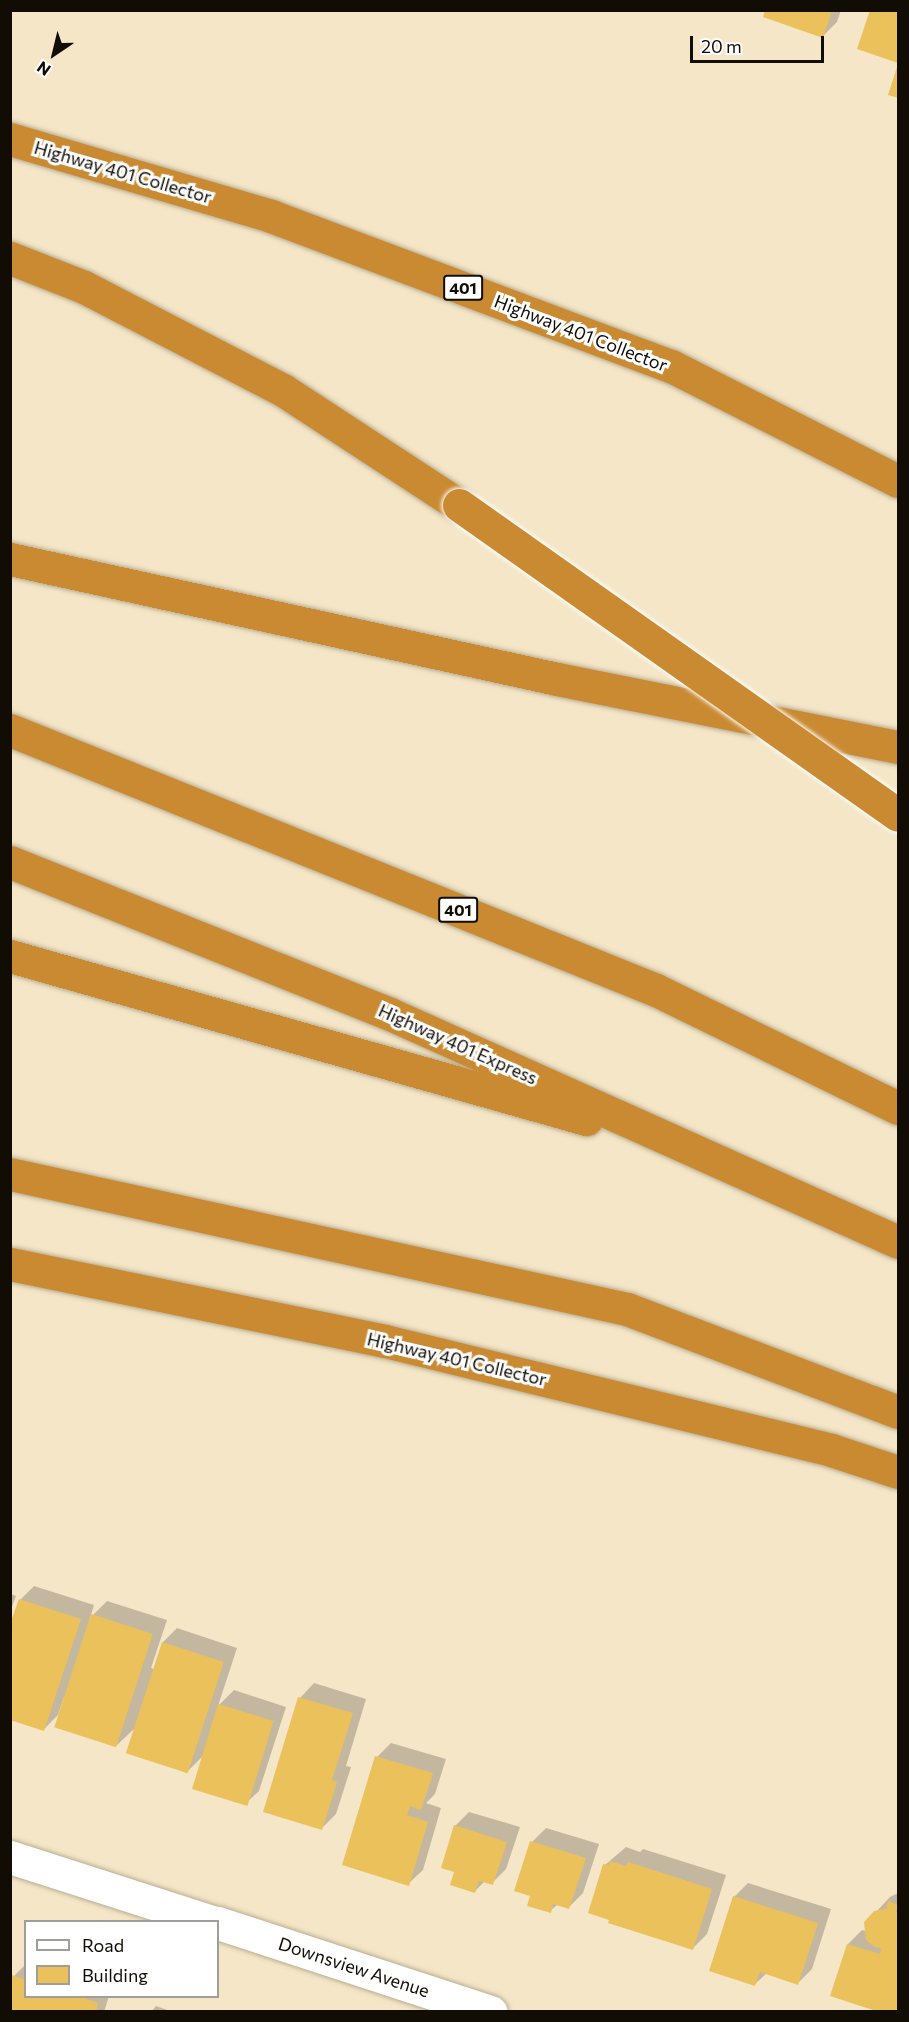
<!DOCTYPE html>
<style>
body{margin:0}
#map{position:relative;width:909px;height:2022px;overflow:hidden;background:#f4e6c7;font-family:Commissioner,sans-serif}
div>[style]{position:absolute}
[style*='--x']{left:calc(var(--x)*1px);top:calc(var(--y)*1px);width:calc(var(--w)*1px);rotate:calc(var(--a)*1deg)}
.shadow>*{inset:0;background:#0003}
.building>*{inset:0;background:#ebc15b;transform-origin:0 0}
.roads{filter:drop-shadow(0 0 2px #baad90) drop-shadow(0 0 2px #baad90)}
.minor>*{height:33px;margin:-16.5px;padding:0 16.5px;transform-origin:16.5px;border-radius:16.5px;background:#fff}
.highway>*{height:33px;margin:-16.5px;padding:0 16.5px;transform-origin:16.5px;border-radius:16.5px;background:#ca8a32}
.bridges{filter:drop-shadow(0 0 2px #fff) drop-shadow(0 0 2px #fff)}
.highway-bridge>*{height:33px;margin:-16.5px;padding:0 16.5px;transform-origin:16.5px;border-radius:16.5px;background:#ca8a32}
span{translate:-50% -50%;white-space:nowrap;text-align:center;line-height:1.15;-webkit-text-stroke:6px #fff;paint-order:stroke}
.shield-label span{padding:2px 4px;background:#fff;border:2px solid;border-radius:4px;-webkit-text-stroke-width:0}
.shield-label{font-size:16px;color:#110d04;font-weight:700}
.street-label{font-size:18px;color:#110d04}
.frame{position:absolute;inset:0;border:12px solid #110d04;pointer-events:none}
.legend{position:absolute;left:24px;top:1920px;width:195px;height:78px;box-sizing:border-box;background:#fff;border:2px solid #a09e9b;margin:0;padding:8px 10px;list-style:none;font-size:18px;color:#110d04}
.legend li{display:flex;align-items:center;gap:12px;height:30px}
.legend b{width:30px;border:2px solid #a09e9b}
.north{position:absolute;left:24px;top:24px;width:60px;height:60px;-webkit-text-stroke:4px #fff;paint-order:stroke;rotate:215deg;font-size:16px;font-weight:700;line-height:24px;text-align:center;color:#110d04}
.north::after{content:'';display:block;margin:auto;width:21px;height:27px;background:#110d04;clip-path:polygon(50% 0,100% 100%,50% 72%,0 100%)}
.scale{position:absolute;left:690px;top:36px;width:134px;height:27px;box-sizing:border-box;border:3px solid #110d04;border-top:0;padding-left:8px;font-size:18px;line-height:21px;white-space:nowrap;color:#110d04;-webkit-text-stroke:4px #fff;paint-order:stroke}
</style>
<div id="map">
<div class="shadow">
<i style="clip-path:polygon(767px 10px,841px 10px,837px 22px,823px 36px)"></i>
<i style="clip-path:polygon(872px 10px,898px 10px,898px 62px,859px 48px)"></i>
<i style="clip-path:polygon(34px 1586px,94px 1605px,90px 1618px,107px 1601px,167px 1620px,151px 1668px,154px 1669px,163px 1642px,177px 1628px,237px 1648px,218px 1706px,234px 1690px,286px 1707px,259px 1791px,244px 1805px,203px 1756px,187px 1772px,135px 1728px,117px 1745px,64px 1697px,58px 1715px,43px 1730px,20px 1600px)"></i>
<i style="clip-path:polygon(10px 1594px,16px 1596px,10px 1612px)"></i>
<i style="clip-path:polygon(314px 1683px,366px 1699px,346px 1766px,351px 1767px,336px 1814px,322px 1828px,265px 1811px,300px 1698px)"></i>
<i style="clip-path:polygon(391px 1743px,446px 1759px,435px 1794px,426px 1803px,441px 1808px,423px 1870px,408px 1884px,377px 1757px)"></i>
<i style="clip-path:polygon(469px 1812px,520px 1827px,506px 1869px,492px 1883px,485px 1881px,475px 1891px,456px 1872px,455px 1826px)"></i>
<i style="clip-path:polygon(546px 1828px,599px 1844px,583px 1893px,569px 1907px,558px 1904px,550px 1911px,532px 1842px)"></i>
<i style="clip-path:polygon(626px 1847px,640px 1852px,643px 1849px,726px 1875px,707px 1934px,692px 1949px,605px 1865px)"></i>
<i style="clip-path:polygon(748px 1883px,831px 1909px,812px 1969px,798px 1983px,767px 1973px,755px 1984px,734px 1897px)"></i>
<i style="clip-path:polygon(898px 1893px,898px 2012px,884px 2012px,832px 1995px,848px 1944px,862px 1930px,867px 1931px,876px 1912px,890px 1897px)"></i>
<i style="clip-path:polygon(26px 1964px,26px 1996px,109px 1996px,104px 2012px,10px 2012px,10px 1986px,14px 1976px)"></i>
<i style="clip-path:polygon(156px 2006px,173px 2012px,151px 2012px)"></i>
</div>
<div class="building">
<i style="clip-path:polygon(765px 10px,832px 10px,823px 38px,763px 17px)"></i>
<i style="clip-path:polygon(870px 10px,898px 10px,898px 63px,857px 49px)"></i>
<i style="clip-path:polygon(898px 64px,898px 98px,888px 95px)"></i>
<i style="clip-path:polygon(19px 1599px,81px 1619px,44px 1731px,10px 1720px,10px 1624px)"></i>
<i style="left:91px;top:1614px;width:65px;height:119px;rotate:18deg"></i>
<i style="left:162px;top:1642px;width:65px;height:117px;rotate:18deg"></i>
<i style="clip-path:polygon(298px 1697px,353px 1713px,332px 1780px,337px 1782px,322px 1830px,263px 1812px)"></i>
<i style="left:218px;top:1704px;width:58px;height:89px;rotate:17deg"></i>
<i style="clip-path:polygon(375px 1756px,433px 1773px,421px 1810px,410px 1806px,407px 1815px,428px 1822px,409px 1886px,342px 1865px)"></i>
<i style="clip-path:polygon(454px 1825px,507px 1842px,493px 1885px,479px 1881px,475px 1893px,450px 1885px,454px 1872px,441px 1868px)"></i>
<i style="clip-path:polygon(530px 1841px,586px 1858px,569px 1909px,553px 1904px,551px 1913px,527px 1906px,530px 1896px,514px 1891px)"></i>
<i style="clip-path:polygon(610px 1861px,626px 1866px,628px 1862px,712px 1889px,693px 1950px,608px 1923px,609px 1920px,588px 1913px,603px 1864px,609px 1865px)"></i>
<i style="clip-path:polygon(733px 1896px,818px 1923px,798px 1985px,760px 1972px,755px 1986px,709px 1971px)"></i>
<i style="clip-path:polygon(888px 1901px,898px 1905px,896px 1912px,898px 1913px,898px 2012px,879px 2012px,830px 1996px,847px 1944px,880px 1954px,881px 1948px,875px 1947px,866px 1940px,864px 1922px,874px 1911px,886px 1909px)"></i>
<i style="clip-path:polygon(12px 1975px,26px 1980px,26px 1996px,78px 1996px,98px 2003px,96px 2012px,10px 2012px)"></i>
</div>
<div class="roads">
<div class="minor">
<i style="--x:10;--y:1857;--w:212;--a:17.8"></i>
<i style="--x:218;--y:1923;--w:287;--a:18.1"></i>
</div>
<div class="highway">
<i style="--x:10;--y:139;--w:272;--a:16.4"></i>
<i style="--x:271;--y:216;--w:427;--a:20.6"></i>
<i style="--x:671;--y:366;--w:254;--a:26.9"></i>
<i style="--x:10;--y:258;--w:79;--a:21.4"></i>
<i style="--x:84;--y:287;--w:224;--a:27.4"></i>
<i style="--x:283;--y:390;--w:210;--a:33.2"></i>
<i style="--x:10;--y:559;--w:560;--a:12.37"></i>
<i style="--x:557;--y:679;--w:348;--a:11.3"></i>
<i style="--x:10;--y:730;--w:696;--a:21.92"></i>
<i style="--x:656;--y:990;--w:269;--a:26"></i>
<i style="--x:10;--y:862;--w:409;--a:21.8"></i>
<i style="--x:390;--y:1014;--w:557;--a:24.17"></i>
<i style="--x:10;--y:956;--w:599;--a:15.8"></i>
<i style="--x:10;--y:1174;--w:632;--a:12.34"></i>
<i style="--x:627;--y:1309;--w:290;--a:20.8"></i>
<i style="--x:10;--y:1264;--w:383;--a:11.6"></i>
<i style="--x:385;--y:1341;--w:459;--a:13.7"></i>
<i style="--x:831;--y:1450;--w:71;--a:18.2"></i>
</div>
</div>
<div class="bridges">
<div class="highway-bridge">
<i style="--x:459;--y:505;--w:537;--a:35.23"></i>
</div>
</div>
<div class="shield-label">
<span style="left:463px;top:288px">401</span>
<span style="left:458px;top:910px">401</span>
</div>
<div class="street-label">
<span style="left:123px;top:172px;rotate:16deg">Highway 401 Collector</span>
<span style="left:581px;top:333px;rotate:21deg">Highway 401 Collector</span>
<span style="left:458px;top:1044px;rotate:24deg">Highway 401 Express</span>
<span style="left:457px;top:1359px;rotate:13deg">Highway 401 Collector</span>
<span style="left:354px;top:1967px;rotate:18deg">Downsview Avenue</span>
</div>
<div class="frame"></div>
<ul class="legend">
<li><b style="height:8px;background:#fff"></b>Road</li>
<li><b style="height:16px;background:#ebc15b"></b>Building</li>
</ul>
<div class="north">N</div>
<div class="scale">20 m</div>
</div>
